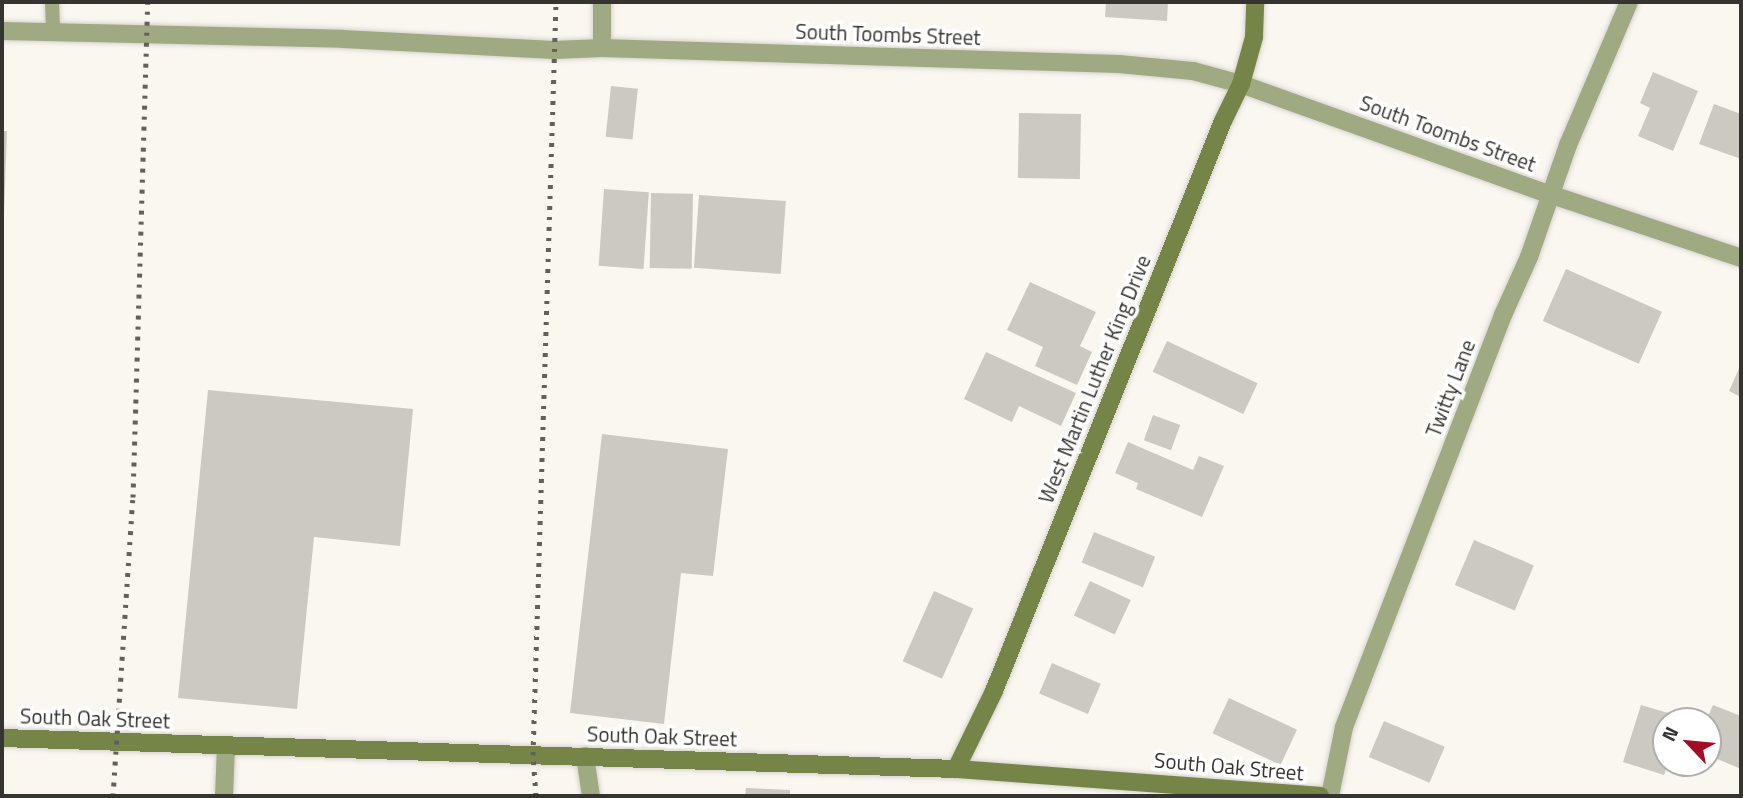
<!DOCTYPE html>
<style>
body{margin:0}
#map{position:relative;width:1743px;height:798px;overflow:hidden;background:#faf6f0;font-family:"Titillium Web",sans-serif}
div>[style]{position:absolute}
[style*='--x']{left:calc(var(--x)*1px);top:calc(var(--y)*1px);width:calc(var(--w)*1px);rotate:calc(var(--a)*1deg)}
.building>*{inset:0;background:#ccc9c2;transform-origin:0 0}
.path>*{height:4.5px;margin-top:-2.25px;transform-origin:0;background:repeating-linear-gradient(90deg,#b0ada8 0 3.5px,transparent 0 8.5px)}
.roads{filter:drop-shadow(0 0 2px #d7d3ce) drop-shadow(0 0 2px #d7d3ce)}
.lane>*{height:14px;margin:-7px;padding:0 7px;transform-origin:7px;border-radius:7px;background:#9faa82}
.street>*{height:18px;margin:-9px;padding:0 9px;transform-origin:9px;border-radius:9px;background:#9faa82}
.secondary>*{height:18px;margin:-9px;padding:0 9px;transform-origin:9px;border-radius:9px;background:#758547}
.rail>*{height:5px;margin-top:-2.5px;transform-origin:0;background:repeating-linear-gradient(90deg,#62605c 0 3.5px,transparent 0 10.5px)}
span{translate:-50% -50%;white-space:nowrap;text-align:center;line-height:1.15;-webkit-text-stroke:7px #fff;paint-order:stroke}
.street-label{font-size:21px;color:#353431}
.frame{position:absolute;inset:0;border:4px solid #353431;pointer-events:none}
.north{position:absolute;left:1652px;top:707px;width:70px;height:70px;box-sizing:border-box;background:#fff;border:2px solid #aeaead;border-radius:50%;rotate:296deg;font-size:19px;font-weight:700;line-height:28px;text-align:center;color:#353431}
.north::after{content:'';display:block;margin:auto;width:24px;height:32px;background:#a50b27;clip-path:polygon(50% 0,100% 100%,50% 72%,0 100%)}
</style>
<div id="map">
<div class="building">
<i style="clip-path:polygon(1106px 2px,1168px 2px,1167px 21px,1105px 17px)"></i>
<i style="clip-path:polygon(1653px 72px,1698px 91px,1673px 151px,1638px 136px,1650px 108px,1640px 103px)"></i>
<i style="left:611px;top:86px;width:27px;height:51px;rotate:6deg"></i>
<i style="clip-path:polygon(1714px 104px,1741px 114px,1741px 159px,1699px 144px)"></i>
<i style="left:1019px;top:113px;width:62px;height:65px;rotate:1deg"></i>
<i style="clip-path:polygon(2px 131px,7px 131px,4px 214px,2px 214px)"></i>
<i style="left:604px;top:189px;width:45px;height:77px;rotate:4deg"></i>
<i style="left:651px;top:193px;width:42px;height:75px;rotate:1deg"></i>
<i style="left:699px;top:195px;width:87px;height:73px;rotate:4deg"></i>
<i style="left:1566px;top:269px;width:105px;height:57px;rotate:24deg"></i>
<i style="clip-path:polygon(1030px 282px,1096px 312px,1080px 346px,1092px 352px,1077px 385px,1035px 366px,1043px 347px,1007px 330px)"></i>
<i style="left:1167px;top:341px;width:100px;height:34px;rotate:25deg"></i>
<i style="clip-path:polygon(986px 352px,1076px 393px,1061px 426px,1019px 406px,1012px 422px,964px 399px)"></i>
<i style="clip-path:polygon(1741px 364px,1741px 397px,1729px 391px)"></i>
<i style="clip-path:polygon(208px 390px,413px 409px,400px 546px,314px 537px,297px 709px,178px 698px)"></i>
<i style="left:1153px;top:415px;width:29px;height:27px;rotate:20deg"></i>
<i style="clip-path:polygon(602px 434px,728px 449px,713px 576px,681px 573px,664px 724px,570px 713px)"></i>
<i style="clip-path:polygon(1128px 442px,1193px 470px,1199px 456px,1224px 466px,1202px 517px,1136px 489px,1138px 483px,1115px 473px)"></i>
<i style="left:1094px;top:532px;width:66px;height:33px;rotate:22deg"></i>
<i style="left:1474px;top:540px;width:65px;height:49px;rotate:23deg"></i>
<i style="left:1090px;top:581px;width:45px;height:38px;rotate:25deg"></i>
<i style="left:934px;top:591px;width:43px;height:77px;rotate:24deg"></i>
<i style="left:1052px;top:663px;width:53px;height:33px;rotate:23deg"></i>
<i style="left:1229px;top:698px;width:75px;height:39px;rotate:25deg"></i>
<i style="clip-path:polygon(1641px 705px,1682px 717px,1681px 721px,1666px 721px,1668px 763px,1664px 775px,1623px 762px)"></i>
<i style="clip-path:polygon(1713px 705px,1741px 716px,1741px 769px,1708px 755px,1706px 721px)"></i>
<i style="left:1384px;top:721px;width:66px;height:39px;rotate:23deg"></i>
<i style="clip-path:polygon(746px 788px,790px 790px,790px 796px,745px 796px)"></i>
</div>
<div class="path">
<i style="--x:239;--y:4;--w:2;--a:-90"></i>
</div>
<div class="roads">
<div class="lane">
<i style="--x:52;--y:2;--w:30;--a:88"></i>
</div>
<div class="street">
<i style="--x:2;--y:31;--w:341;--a:1.3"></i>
<i style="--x:343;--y:39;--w:211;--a:3"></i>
<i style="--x:554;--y:50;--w:48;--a:-2.4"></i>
<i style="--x:602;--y:48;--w:517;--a:1.77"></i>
<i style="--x:1119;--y:64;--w:74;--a:5.4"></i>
<i style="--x:1193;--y:71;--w:50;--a:15.2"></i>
<i style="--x:1241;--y:84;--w:327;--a:19.7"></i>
<i style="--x:1549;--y:194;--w:202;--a:18.4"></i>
<i style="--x:602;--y:48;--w:46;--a:-90"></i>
<i style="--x:585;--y:756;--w:40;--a:81.5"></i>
<i style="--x:224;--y:796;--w:50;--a:-87.7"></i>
<i style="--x:1330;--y:796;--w:70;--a:-78.5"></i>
<i style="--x:1344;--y:727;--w:442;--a:-68.9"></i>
<i style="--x:1503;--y:315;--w:64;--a:-65.9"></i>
<i style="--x:1529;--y:257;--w:119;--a:-70.8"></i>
<i style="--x:1568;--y:145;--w:155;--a:-66.9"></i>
</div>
<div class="secondary">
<i style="--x:2;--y:738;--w:955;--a:1.86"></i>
<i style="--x:956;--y:769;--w:365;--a:4.2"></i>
<i style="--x:956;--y:769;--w:87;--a:-64"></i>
<i style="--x:994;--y:691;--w:614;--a:-68.11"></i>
<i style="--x:1223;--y:121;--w:41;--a:-64.1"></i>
<i style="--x:1241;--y:84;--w:49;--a:-74.5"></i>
<i style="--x:1254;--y:37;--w:35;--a:-88"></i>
</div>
</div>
<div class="rail">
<i style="--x:113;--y:796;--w:300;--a:-86.2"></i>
<i style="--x:133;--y:497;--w:495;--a:-88.3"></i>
<i style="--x:536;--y:796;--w:41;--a:-94.2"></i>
<i style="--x:533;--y:755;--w:753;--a:-88.25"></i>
</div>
<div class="street-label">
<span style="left:888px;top:34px;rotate:2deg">South Toombs Street</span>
<span style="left:1448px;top:133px;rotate:20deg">South Toombs Street</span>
<span style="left:1094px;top:379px;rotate:-68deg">West Martin Luther King Drive</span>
<span style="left:1450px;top:388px;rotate:-69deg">Twitty Lane</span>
<span style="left:95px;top:718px;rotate:2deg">South Oak Street</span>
<span style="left:662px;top:736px;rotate:2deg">South Oak Street</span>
<span style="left:1229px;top:766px;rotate:5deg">South Oak Street</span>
</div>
<div class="frame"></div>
<div class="north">N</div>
</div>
